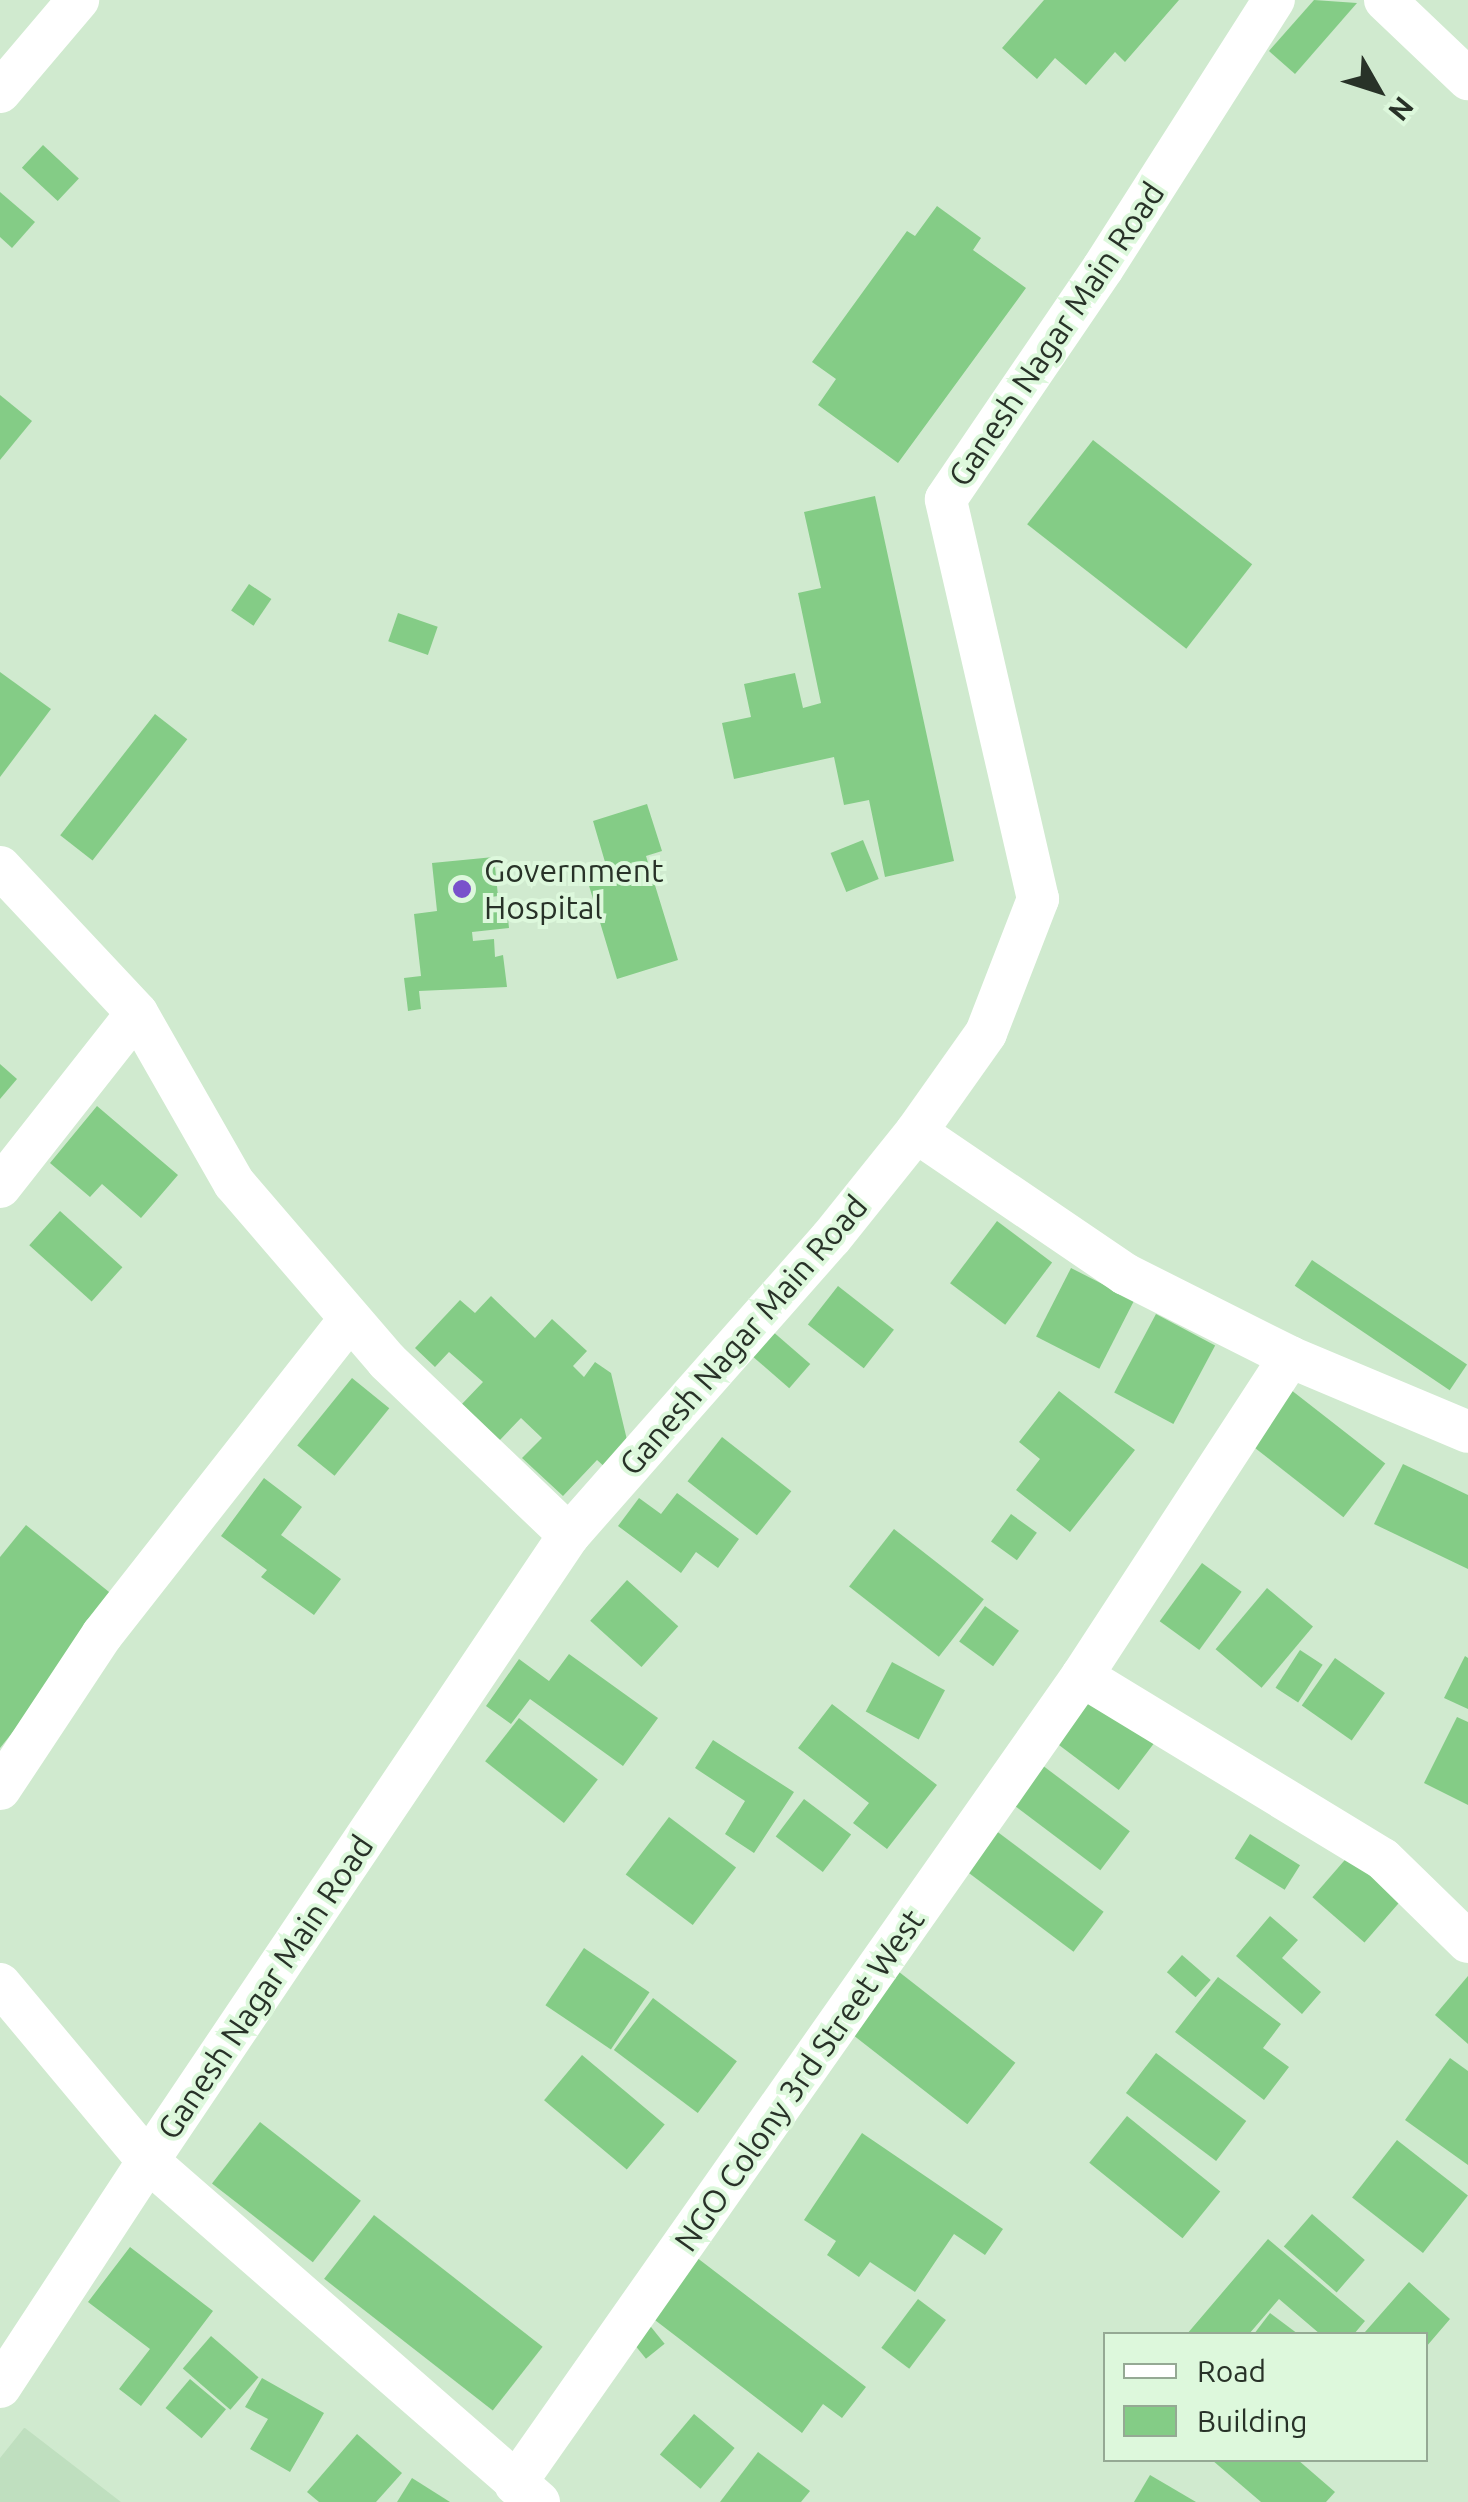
<!DOCTYPE html>
<style>
body{margin:0}
#map{position:relative;width:1468px;height:2502px;overflow:hidden;background:#d0eacf;font-family:Ubuntu,sans-serif}
div>[style]{position:absolute}
[style*='--x']{left:calc(var(--x)*1px);top:calc(var(--y)*1px);width:calc(var(--w)*1px);rotate:calc(var(--a)*1deg)}
.built>*{inset:0;background:#bfdfbf}
.building>*{inset:0;background:#84cc86;transform-origin:0 0}
.minor>*{height:42px;margin:-21px;padding:0 21px;transform-origin:21px;border-radius:21px;background:#fff}
.dots>*{width:28px;height:28px;translate:-50% -50%;box-sizing:border-box;border:5px solid #ddf8dc;border-radius:50%}
span{translate:-50% -50%;white-space:nowrap;text-align:center;line-height:1.15;-webkit-text-stroke:8px #ddf8dc;paint-order:stroke}
.street-label{font-size:32px;color:#283228}
.poi-label{font-size:32px;color:#283228}
.left{translate:0 -50%;text-align:left}
.legend{position:absolute;left:1103px;top:2332px;width:325px;height:130px;box-sizing:border-box;background:#ddf8dc;border:2px solid #95a994;margin:0;padding:12px 18px;list-style:none;font-size:30px;color:#283228}
.legend li{display:flex;align-items:center;gap:20px;height:50px}
.legend b{width:50px;border:2px solid #95a994}
.north{position:absolute;left:1328px;top:40px;width:100px;height:100px;-webkit-text-stroke:8px #ddf8dc;paint-order:stroke;rotate:129deg;font-size:28px;font-weight:700;line-height:40px;text-align:center;color:#283228}
.north::after{content:'';display:block;margin:auto;width:35px;height:45px;background:#283228;clip-path:polygon(50% 0,100% 100%,50% 72%,0 100%)}
</style>
<div id="map">
<div class="built">
<i style="clip-path:polygon(24px 2428px,25px 2428px,121px 2502px,0 2502px,0 2458px)"></i>
</div>
<div class="building">
<i style="clip-path:polygon(1044px 0,1179px 0,1125px 62px,1115px 52px,1086px 85px,1055px 58px,1037px 79px,1002px 48px)"></i>
<i style="clip-path:polygon(1314px 0,1357px 3px,1295px 74px,1269px 51px)"></i>
<i style="left:43px;top:145px;width:49px;height:31px;rotate:43deg"></i>
<i style="clip-path:polygon(0 192px,35px 222px,12px 248px,0 237px)"></i>
<i style="clip-path:polygon(937px 206px,981px 238px,973px 250px,1026px 288px,898px 463px,818px 405px,836px 379px,812px 362px,907px 231px,915px 236px)"></i>
<i style="clip-path:polygon(0 395px,32px 421px,0 460px)"></i>
<i style="left:1093px;top:440px;width:202px;height:107px;rotate:38deg"></i>
<i style="clip-path:polygon(875px 496px,954px 861px,885px 877px,869px 800px,844px 805px,834px 757px,734px 779px,722px 723px,751px 717px,744px 684px,795px 673px,803px 708px,821px 703px,798px 593px,821px 588px,804px 512px)"></i>
<i style="left:249px;top:584px;width:27px;height:32px;rotate:34deg"></i>
<i style="left:398px;top:613px;width:42px;height:30px;rotate:19deg"></i>
<i style="clip-path:polygon(0 672px,51px 709px,0 777px)"></i>
<i style="left:155px;top:714px;width:41px;height:154px;rotate:38deg"></i>
<i style="clip-path:polygon(647px 804px,662px 851px,646px 856px,678px 960px,617px 979px,584px 869px,605px 862px,593px 821px)"></i>
<i style="left:863px;top:840px;width:42px;height:35px;rotate:68deg"></i>
<i style="clip-path:polygon(494px 857px,498px 896px,484px 898px,485px 912px,507px 909px,509px 928px,472px 932px,473px 941px,494px 939px,495px 957px,503px 955px,507px 987px,419px 991px,421px 1009px,408px 1011px,404px 978px,421px 976px,414px 914px,437px 911px,432px 863px)"></i>
<i style="clip-path:polygon(0 1064px,17px 1079px,0 1099px)"></i>
<i style="clip-path:polygon(97px 1106px,178px 1175px,141px 1218px,102px 1184px,90px 1197px,50px 1163px)"></i>
<i style="left:60px;top:1211px;width:84px;height:46px;rotate:42deg"></i>
<i style="left:997px;top:1221px;width:69px;height:78px;rotate:37deg"></i>
<i style="left:1312px;top:1260px;width:187px;height:31px;rotate:34deg"></i>
<i style="left:1071px;top:1268px;width:71px;height:77px;rotate:27deg"></i>
<i style="left:838px;top:1286px;width:71px;height:49px;rotate:38deg"></i>
<i style="clip-path:polygon(491px 1296px,535px 1338px,552px 1319px,587px 1351px,573px 1366px,584px 1377px,595px 1362px,611px 1373px,628px 1444px,607px 1469px,597px 1460px,563px 1496px,522px 1458px,542px 1438px,521px 1418px,499px 1441px,461px 1405px,483px 1382px,449px 1352px,435px 1367px,415px 1348px,460px 1300px,475px 1313px)"></i>
<i style="left:1156px;top:1314px;width:67px;height:89px;rotate:28deg"></i>
<i style="left:771px;top:1330px;width:52px;height:32px;rotate:41deg"></i>
<i style="left:352px;top:1378px;width:48px;height:87px;rotate:39deg"></i>
<i style="left:1286px;top:1386px;width:126px;height:68px;rotate:38deg"></i>
<i style="clip-path:polygon(1059px 1391px,1135px 1450px,1070px 1532px,1016px 1490px,1040px 1459px,1019px 1442px)"></i>
<i style="left:722px;top:1437px;width:88px;height:56px;rotate:38deg"></i>
<i style="clip-path:polygon(1403px 1464px,1468px 1495px,1468px 1569px,1374px 1524px)"></i>
<i style="clip-path:polygon(264px 1478px,302px 1507px,281px 1535px,341px 1579px,314px 1615px,261px 1577px,267px 1570px,221px 1536px)"></i>
<i style="clip-path:polygon(677px 1493px,739px 1539px,718px 1568px,696px 1552px,681px 1573px,618px 1526px,639px 1498px,661px 1514px)"></i>
<i style="left:1011px;top:1514px;width:32px;height:34px;rotate:36deg"></i>
<i style="clip-path:polygon(26px 1525px,119px 1600px,0 1748px,0 1557px)"></i>
<i style="left:894px;top:1529px;width:114px;height:73px;rotate:38deg"></i>
<i style="left:1202px;top:1563px;width:49px;height:72px;rotate:36deg"></i>
<i style="left:627px;top:1580px;width:69px;height:55px;rotate:42deg"></i>
<i style="left:1267px;top:1588px;width:60px;height:80px;rotate:40deg"></i>
<i style="left:985px;top:1606px;width:42px;height:44px;rotate:36deg"></i>
<i style="left:1300px;top:1650px;width:27px;height:45px;rotate:33deg"></i>
<i style="clip-path:polygon(569px 1654px,658px 1718px,623px 1766px,530px 1699px,511px 1724px,486px 1706px,519px 1659px,549px 1681px)"></i>
<i style="clip-path:polygon(1465px 1656px,1468px 1658px,1468px 1709px,1444px 1698px)"></i>
<i style="left:1335px;top:1658px;width:61px;height:58px;rotate:35deg"></i>
<i style="left:892px;top:1662px;width:60px;height:56px;rotate:28deg"></i>
<i style="left:1092px;top:1686px;width:84px;height:67px;rotate:37deg"></i>
<i style="clip-path:polygon(832px 1704px,937px 1785px,887px 1849px,853px 1823px,869px 1803px,798px 1748px)"></i>
<i style="clip-path:polygon(1457px 1717px,1468px 1722px,1468px 1805px,1424px 1783px)"></i>
<i style="left:519px;top:1718px;width:100px;height:55px;rotate:38deg"></i>
<i style="clip-path:polygon(713px 1740px,794px 1792px,754px 1853px,725px 1834px,745px 1801px,695px 1768px)"></i>
<i style="left:1042px;top:1765px;width:110px;height:49px;rotate:37deg"></i>
<i style="left:804px;top:1799px;width:59px;height:47px;rotate:37deg"></i>
<i style="left:669px;top:1817px;width:84px;height:72px;rotate:37deg"></i>
<i style="left:991px;top:1827px;width:141px;height:50px;rotate:37deg"></i>
<i style="left:1250px;top:1834px;width:59px;height:29px;rotate:32deg"></i>
<i style="left:1357px;top:1846px;width:69px;height:68px;rotate:41deg"></i>
<i style="clip-path:polygon(1270px 1916px,1298px 1940px,1282px 1958px,1321px 1992px,1302px 2014px,1236px 1956px)"></i>
<i style="left:584px;top:1948px;width:79px;height:69px;rotate:34deg"></i>
<i style="left:1182px;top:1955px;width:38px;height:23px;rotate:41deg"></i>
<i style="left:894px;top:1968px;width:154px;height:78px;rotate:38deg"></i>
<i style="clip-path:polygon(1468px 1976px,1468px 2044px,1435px 2015px)"></i>
<i style="clip-path:polygon(1218px 1977px,1281px 2024px,1263px 2048px,1289px 2067px,1264px 2100px,1175px 2032px)"></i>
<i style="left:653px;top:1998px;width:105px;height:65px;rotate:37deg"></i>
<i style="left:1156px;top:2053px;width:113px;height:50px;rotate:37deg"></i>
<i style="left:582px;top:2055px;width:108px;height:59px;rotate:40deg"></i>
<i style="clip-path:polygon(1450px 2058px,1468px 2071px,1468px 2165px,1405px 2120px)"></i>
<i style="left:1127px;top:2116px;width:120px;height:60px;rotate:39deg"></i>
<i style="left:260px;top:2122px;width:128px;height:78px;rotate:38deg"></i>
<i style="clip-path:polygon(862px 2133px,1003px 2229px,985px 2255px,954px 2234px,915px 2292px,870px 2262px,859px 2277px,827px 2255px,836px 2241px,804px 2220px)"></i>
<i style="left:1397px;top:2140px;width:90px;height:73px;rotate:38deg"></i>
<i style="left:1312px;top:2214px;width:70px;height:43px;rotate:41deg"></i>
<i style="left:374px;top:2215px;width:214px;height:81px;rotate:38deg"></i>
<i style="clip-path:polygon(1268px 2239px,1365px 2321px,1354px 2334px,1320px 2334px,1279px 2299px,1249px 2334px,1187px 2334px)"></i>
<i style="clip-path:polygon(130px 2247px,213px 2311px,141px 2406px,119px 2389px,150px 2349px,88px 2302px)"></i>
<i style="clip-path:polygon(696px 2257px,866px 2387px,842px 2418px,823px 2404px,802px 2433px,651px 2317px)"></i>
<i style="clip-path:polygon(1409px 2282px,1450px 2319px,1426px 2347px,1426px 2334px,1365px 2332px)"></i>
<i style="left:918px;top:2299px;width:35px;height:61px;rotate:37deg"></i>
<i style="clip-path:polygon(1270px 2313px,1298px 2334px,1254px 2334px)"></i>
<i style="left:647px;top:2322px;width:28px;height:24px;rotate:51deg"></i>
<i style="left:211px;top:2336px;width:63px;height:43px;rotate:41deg"></i>
<i style="clip-path:polygon(262px 2378px,324px 2413px,290px 2472px,250px 2449px,268px 2419px,245px 2407px)"></i>
<i style="left:190px;top:2379px;width:47px;height:38px;rotate:40deg"></i>
<i style="left:694px;top:2414px;width:53px;height:53px;rotate:40deg"></i>
<i style="clip-path:polygon(357px 2434px,402px 2473px,376px 2502px,319px 2502px,307px 2492px)"></i>
<i style="clip-path:polygon(758px 2452px,810px 2491px,801px 2502px,720px 2502px)"></i>
<i style="clip-path:polygon(1212px 2460px,1298px 2460px,1335px 2492px,1326px 2502px,1261px 2502px)"></i>
<i style="clip-path:polygon(1150px 2475px,1196px 2502px,1134px 2502px)"></i>
<i style="clip-path:polygon(412px 2478px,450px 2502px,397px 2502px)"></i>
</div>
<div class="minor">
<i style="--x:1385;--y:0;--w:115;--a:43.6"></i>
<i style="--x:0;--y:92;--w:121;--a:-49.7"></i>
<i style="--x:0;--y:867;--w:200;--a:46.8"></i>
<i style="--x:137;--y:1013;--w:196;--a:60.3"></i>
<i style="--x:234;--y:1183;--w:235;--a:49.3"></i>
<i style="--x:387;--y:1361;--w:252;--a:43.7"></i>
<i style="--x:916;--y:1132;--w:253;--a:34.2"></i>
<i style="--x:1125;--y:1274;--w:185;--a:26.7"></i>
<i style="--x:1290;--y:1357;--w:193;--a:22.8"></i>
<i style="--x:0;--y:1187;--w:221;--a:-51.8"></i>
<i style="--x:1082;--y:1676;--w:352;--a:31.3"></i>
<i style="--x:1383;--y:1859;--w:119;--a:44.3"></i>
<i style="--x:0;--y:1789;--w:185;--a:-56.5"></i>
<i style="--x:102;--y:1635;--w:402;--a:-51.9"></i>
<i style="--x:0;--y:1984;--w:231;--a:50.1"></i>
<i style="--x:148;--y:2161;--w:270;--a:123.2"></i>
<i style="--x:515;--y:2484;--w:987;--a:-54.94"></i>
<i style="--x:1082;--y:1676;--w:381;--a:-56.9"></i>
<i style="--x:539;--y:2502;--w:519;--a:-138.91"></i>
<i style="--x:148;--y:2161;--w:754;--a:-56.08"></i>
<i style="--x:569;--y:1535;--w:396;--a:-48.6"></i>
<i style="--x:831;--y:1238;--w:136;--a:-51.3"></i>
<i style="--x:916;--y:1132;--w:121;--a:-54.7"></i>
<i style="--x:986;--y:1033;--w:144;--a:-68.8"></i>
<i style="--x:1038;--y:899;--w:410;--a:-103"></i>
<i style="--x:946;--y:499;--w:279;--a:-55.8"></i>
<i style="--x:1103;--y:268;--w:318;--a:-57.5"></i>
</div>
<div class="dots">
<i style="left:462px;top:889px;background:#7951cb"></i>
</div>
<div class="street-label">
<span style="left:1056px;top:334px;rotate:-56deg">Ganesh Nagar Main Road</span>
<span style="left:743px;top:1335px;rotate:-49deg">Ganesh Nagar Main Road</span>
<span style="left:265px;top:1987px;rotate:-56deg">Ganesh Nagar Main Road</span>
<span style="left:799px;top:2080px;rotate:-55deg">NGO Colony 3rd Street West</span>
</div>
<div class="poi-label">
<span class="left" style="left:484px;top:889px">Government<br>Hospital</span>
</div>
<ul class="legend">
<li><b style="height:12px;background:#fff"></b>Road</li>
<li><b style="height:28px;background:#84cc86"></b>Building</li>
</ul>
<div class="north">N</div>
</div>
